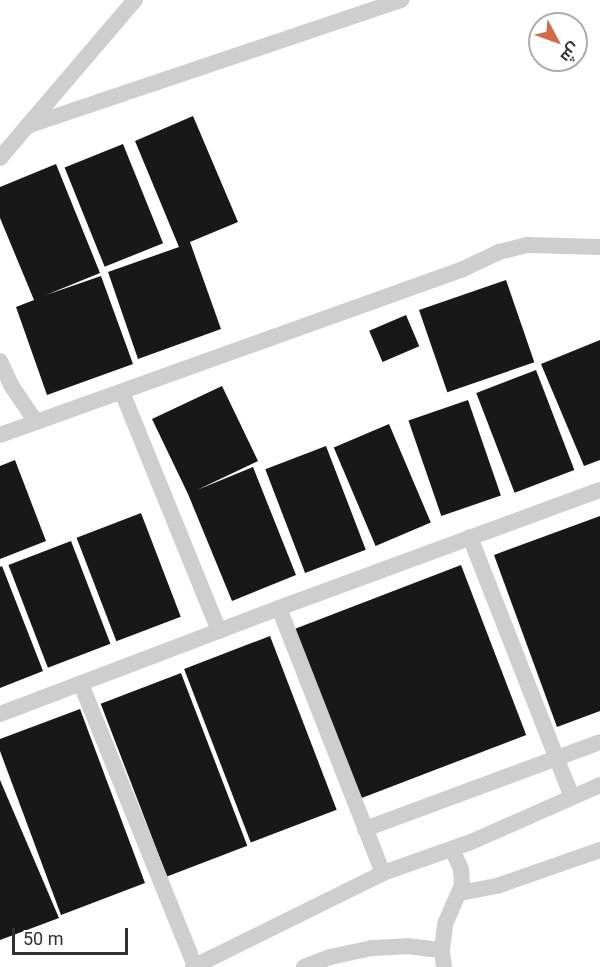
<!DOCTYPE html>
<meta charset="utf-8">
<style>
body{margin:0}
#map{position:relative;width:600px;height:967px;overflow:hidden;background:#fff;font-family:Roboto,Cairo,sans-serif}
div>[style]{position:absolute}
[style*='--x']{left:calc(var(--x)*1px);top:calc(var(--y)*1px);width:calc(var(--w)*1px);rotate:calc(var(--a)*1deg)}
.building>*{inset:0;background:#181818;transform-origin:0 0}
.street>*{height:16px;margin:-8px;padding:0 8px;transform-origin:8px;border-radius:8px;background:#cecece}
span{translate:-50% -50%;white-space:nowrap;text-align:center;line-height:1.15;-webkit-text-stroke:6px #fff;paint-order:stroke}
.north{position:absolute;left:528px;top:12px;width:60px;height:60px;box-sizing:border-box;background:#fff;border:2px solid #adadad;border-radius:50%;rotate:131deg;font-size:16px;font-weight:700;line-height:24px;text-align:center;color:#313131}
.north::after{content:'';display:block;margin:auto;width:21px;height:27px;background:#d26b48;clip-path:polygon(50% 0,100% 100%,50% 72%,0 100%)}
.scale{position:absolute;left:12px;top:928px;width:116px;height:27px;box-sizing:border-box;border:3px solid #313131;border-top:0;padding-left:8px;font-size:18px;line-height:21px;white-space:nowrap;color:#313131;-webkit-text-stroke:4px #fff;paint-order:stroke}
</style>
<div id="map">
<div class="building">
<i style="clip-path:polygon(193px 116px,238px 222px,190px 242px,221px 329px,138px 359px,108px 272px,179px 247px,135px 141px)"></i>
<i style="left:123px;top:144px;width:107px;height:63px;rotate:68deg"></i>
<i style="clip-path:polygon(56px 164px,100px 273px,46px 295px,101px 276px,133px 364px,47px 395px,16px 307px,34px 300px,0 218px,0 187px)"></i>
<i style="left:506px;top:280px;width:87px;height:92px;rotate:71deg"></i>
<i style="left:406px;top:315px;width:34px;height:40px;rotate:67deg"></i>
<i style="clip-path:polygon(600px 340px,600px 460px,584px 466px,541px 364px)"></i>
<i style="left:536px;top:370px;width:107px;height:64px;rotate:69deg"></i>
<i style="clip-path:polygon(222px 386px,258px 461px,197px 490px,253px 467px,296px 575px,232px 601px,188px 494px,152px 419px)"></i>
<i style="left:468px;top:400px;width:101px;height:63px;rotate:71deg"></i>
<i style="left:389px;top:424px;width:107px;height:60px;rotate:67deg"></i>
<i style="left:326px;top:446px;width:111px;height:65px;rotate:69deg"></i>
<i style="clip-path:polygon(15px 460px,46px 541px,0 559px,0 466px)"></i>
<i style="left:141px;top:513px;width:111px;height:69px;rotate:69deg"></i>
<i style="clip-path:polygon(600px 516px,600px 711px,557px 727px,494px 555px)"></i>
<i style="left:71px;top:541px;width:110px;height:67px;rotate:69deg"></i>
<i style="left:461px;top:565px;width:182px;height:179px;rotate:69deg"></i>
<i style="clip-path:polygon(2px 566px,43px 671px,0 688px,0 567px)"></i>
<i style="left:270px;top:636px;width:186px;height:92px;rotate:69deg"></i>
<i style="left:181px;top:673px;width:185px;height:86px;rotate:69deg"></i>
<i style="clip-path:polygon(80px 709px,145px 883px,61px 915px,0 751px,0 739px)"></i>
<i style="clip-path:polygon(0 780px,59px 918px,0 940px)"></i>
</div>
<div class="street">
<i style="--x:27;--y:126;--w:395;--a:-18.6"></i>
<i style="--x:0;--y:158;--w:208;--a:-49.5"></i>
<i style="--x:0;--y:361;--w:26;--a:65"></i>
<i style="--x:11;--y:385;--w:45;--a:56"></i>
<i style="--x:122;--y:392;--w:258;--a:67.9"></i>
<i style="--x:0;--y:435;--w:490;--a:-19.7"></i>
<i style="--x:461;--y:270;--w:42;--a:-25.3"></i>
<i style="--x:499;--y:252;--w:30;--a:-14"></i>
<i style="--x:528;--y:245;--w:72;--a:1.6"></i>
<i style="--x:470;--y:537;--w:279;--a:68.6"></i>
<i style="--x:279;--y:608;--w:285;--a:68.6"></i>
<i style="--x:81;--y:684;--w:304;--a:68"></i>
<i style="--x:0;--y:714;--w:298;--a:-20.8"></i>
<i style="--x:279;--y:608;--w:342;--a:-20.2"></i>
<i style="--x:365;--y:829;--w:251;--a:-20.3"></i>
<i style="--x:460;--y:893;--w:38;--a:-11"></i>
<i style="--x:497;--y:886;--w:109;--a:-19.3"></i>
<i style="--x:193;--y:967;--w:212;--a:-26.3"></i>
<i style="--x:383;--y:873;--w:93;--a:-19.4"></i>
<i style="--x:471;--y:842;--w:141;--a:-23.8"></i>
<i style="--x:304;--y:967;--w:28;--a:-21"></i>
<i style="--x:330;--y:957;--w:43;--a:-12.1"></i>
<i style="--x:372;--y:948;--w:35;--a:-3"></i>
<i style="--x:407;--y:946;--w:35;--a:7"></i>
<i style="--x:444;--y:967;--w:17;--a:-97"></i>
<i style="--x:442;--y:950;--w:26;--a:-83"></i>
<i style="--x:445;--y:924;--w:43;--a:-66.4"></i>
<i style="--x:462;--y:885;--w:16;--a:-94"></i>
<i style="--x:461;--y:869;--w:22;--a:-114"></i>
</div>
<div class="north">ش</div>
<div class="scale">50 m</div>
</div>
